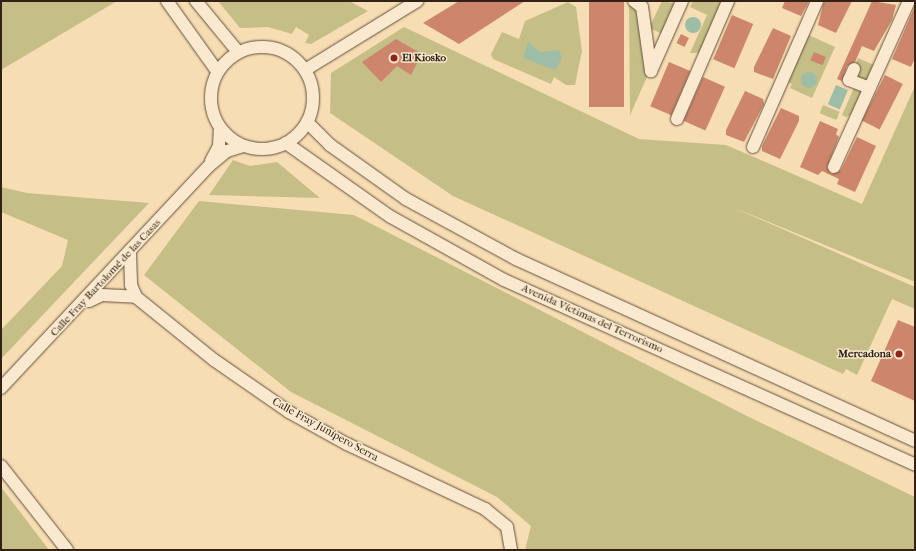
<!DOCTYPE html>
<meta charset="utf-8">
<style>
body{margin:0}
#map{position:relative;width:916px;height:551px;overflow:hidden;background:#f7ddb3;font-family:"IM FELL French Canon",serif}
div>[style]{position:absolute}
[style*='--x']{left:calc(var(--x)*1px);top:calc(var(--y)*1px);width:calc(var(--w)*1px);rotate:calc(var(--a)*1deg)}
.green>*{inset:0;background:#c5bf87;transform-origin:0 0}
.water>*{inset:0;background:#9ebda7;transform-origin:0 0}
.round{border-radius:50%}
.building>*{inset:0;background:#cd856c;transform-origin:0 0}
.roads{filter:drop-shadow(0 0 1px #63503c) drop-shadow(0 0 1px #63503c)}
.street>*{height:12px;margin:-6px;padding:0 6px;transform-origin:6px;border-radius:6px;background:#fae9ce}
.street>.ring{margin:-6px;padding:0;box-sizing:content-box;background:none;border:12px solid #fae9ce;border-radius:50%}
.dots>*{width:11px;height:11px;translate:-50% -50%;box-sizing:border-box;border:2px solid #fae9ce;border-radius:50%}
span{translate:-50% -50%;white-space:nowrap;text-align:center;line-height:1.15;-webkit-text-stroke:3px #fae9ce;paint-order:stroke}
.poi-label{font-size:11px;color:#322115;font-weight:700}
.left{translate:0 -50%;text-align:left}
.right{translate:-100% -50%;text-align:right}
.street-label{font-size:11px;color:#322115}
.frame{position:absolute;inset:0;border:2px solid #322115;pointer-events:none}
</style>
<div id="map">
<div class="green">
<i style="clip-path:polygon(1px 1px,117px 1px,1px 70px)"></i>
<i style="clip-path:polygon(218px 1px,349px 1px,368px 11px,311px 44px,305px 43px,309px 35px,296px 27px,292px 34px,268px 27px,240px 28px)"></i>
<i style="clip-path:polygon(629px 1px,638px 7px,647px 77px,630px 115px)"></i>
<i style="clip-path:polygon(662px 1px,679px 4px,665px 35px,649px 28px)"></i>
<i style="clip-path:polygon(693px 1px,724px 1px,700px 52px,695px 53px,690px 53px,707px 15px,690px 7px)"></i>
<i style="clip-path:polygon(568px 2px,576px 7px,582px 51px,575px 85px,566px 85px,554px 77px,551px 84px,493px 59px,491px 54px,502px 32px,519px 39px,525px 21px)"></i>
<i style="clip-path:polygon(404px 27px,639px 139px,726px 145px,862px 204px,915px 86px,915px 282px,732px 207px,915px 287px,915px 309px,892px 299px,857px 375px,846px 369px,843px 374px,453px 196px,330px 113px,331px 73px)"></i>
<i style="clip-path:polygon(809px 35px,835px 47px,812px 98px,790px 88px,792px 84px,787px 82px)"></i>
<i style="clip-path:polygon(858px 58px,874px 65px,851px 115px,846px 117px,842px 115px,857px 81px,854px 67px)"></i>
<i style="left:823px;top:105px;width:18px;height:9px;rotate:22deg"></i>
<i style="clip-path:polygon(233px 160px,250px 166px,277px 162px,320px 198px,209px 195px)"></i>
<i style="clip-path:polygon(1px 187px,27px 193px,149px 203px,1px 359px,1px 330px,62px 266px,68px 240px,1px 212px)"></i>
<i style="clip-path:polygon(199px 201px,354px 215px,745px 415px,915px 497px,915px 550px,525px 550px,531px 526px,497px 497px,291px 392px,144px 275px)"></i>
<i style="clip-path:polygon(1px 487px,49px 550px,1px 550px)"></i>
</div>
<div class="water">
<i class="round" style="left:685px;top:17px;width:16px;height:16px"></i>
<i style="clip-path:polygon(528px 42px,540px 52px,559px 50px,562px 58px,555px 70px,523px 58px)"></i>
<i class="round" style="left:801px;top:72px;width:16px;height:16px"></i>
<i style="left:836px;top:85px;width:13px;height:21px;rotate:23deg"></i>
</div>
<div class="building">
<i style="clip-path:polygon(459px 1px,525px 1px,459px 44px,423px 23px)"></i>
<i style="left:589px;top:1px;width:35px;height:106px"></i>
<i style="clip-path:polygon(785px 1px,809px 1px,801px 16px,782px 8px)"></i>
<i style="clip-path:polygon(824px 1px,852px 1px,836px 33px,818px 25px)"></i>
<i style="clip-path:polygon(872px 1px,896px 5px,892px 20px,874px 51px,862px 46px,855px 62px,847px 66px,842px 81px,837px 79px)"></i>
<i style="clip-path:polygon(915px 6px,915px 58px,911px 67px,892px 59px)"></i>
<i style="left:732px;top:15px;width:23px;height:48px;rotate:23deg"></i>
<i style="clip-path:polygon(773px 28px,791px 36px,773px 79px,754px 72px,754px 67px)"></i>
<i style="left:681px;top:34px;width:9px;height:10px;rotate:27deg"></i>
<i style="clip-path:polygon(396px 39px,422px 54px,411px 75px,397px 66px,381px 82px,362px 62px)"></i>
<i style="left:814px;top:52px;width:13px;height:9px;rotate:23deg"></i>
<i style="left:669px;top:62px;width:23px;height:48px;rotate:23deg"></i>
<i style="left:885px;top:75px;width:20px;height:51px;rotate:27deg"></i>
<i style="left:703px;top:77px;width:24px;height:48px;rotate:24deg"></i>
<i style="clip-path:polygon(745px 91px,763px 99px,764px 104px,744px 142px,726px 135px,726px 130px)"></i>
<i style="clip-path:polygon(781px 108px,799px 116px,799px 121px,780px 159px,762px 151px,762px 146px)"></i>
<i style="clip-path:polygon(820px 121px,838px 129px,836px 134px,839px 137px,827px 167px,831px 174px,841px 170px,857px 137px,876px 146px,855px 192px,837px 184px,839px 179px,822px 171px,818px 175px,800px 167px)"></i>
<i style="clip-path:polygon(898px 320px,915px 327px,915px 401px,871px 381px)"></i>
</div>
<div class="roads">
<div class="street">
<i style="--x:167;--y:1;--w:86;--a:54.5"></i>
<i style="--x:196;--y:1;--w:66;--a:50.5"></i>
<i style="--x:634;--y:1;--w:10;--a:37"></i>
<i style="--x:642;--y:7;--w:65;--a:82"></i>
<i style="--x:651;--y:71;--w:77;--a:-66.1"></i>
<i class="ring" style="left:211px;top:47px;width:90px;height:90px"></i>
<i style="--x:854;--y:69;--w:12;--a:114"></i>
<i style="--x:849;--y:80;--w:22;--a:21"></i>
<i style="--x:305;--y:70;--w:132;--a:-31.6"></i>
<i style="--x:677;--y:119;--w:129;--a:-66.6"></i>
<i style="--x:307;--y:122;--w:33;--a:45"></i>
<i style="--x:330;--y:145;--w:93;--a:35.4"></i>
<i style="--x:406;--y:199;--w:125;--a:28.6"></i>
<i style="--x:516;--y:259;--w:439;--a:24.5"></i>
<i style="--x:286;--y:143;--w:128;--a:35.2"></i>
<i style="--x:391;--y:217;--w:129;--a:29.1"></i>
<i style="--x:504;--y:280;--w:451;--a:24.2"></i>
<i style="--x:753;--y:147;--w:159;--a:-66.3"></i>
<i style="--x:211;--y:161;--w:17;--a:-62"></i>
<i style="--x:219;--y:146;--w:18;--a:-87"></i>
<i style="--x:834;--y:167;--w:182;--a:-65.7"></i>
<i style="--x:130;--y:254;--w:31;--a:88"></i>
<i style="--x:131;--y:285;--w:13;--a:67"></i>
<i style="--x:136;--y:297;--w:100;--a:38.9"></i>
<i style="--x:214;--y:360;--w:91;--a:34.7"></i>
<i style="--x:289;--y:412;--w:66;--a:28.9"></i>
<i style="--x:347;--y:444;--w:153;--a:25.2"></i>
<i style="--x:485;--y:509;--w:28;--a:39"></i>
<i style="--x:507;--y:527;--w:23;--a:80"></i>
<i style="--x:89;--y:301;--w:14;--a:-25"></i>
<i style="--x:102;--y:295;--w:34;--a:3"></i>
<i style="--x:1;--y:388;--w:304;--a:-46.9"></i>
<i style="--x:209;--y:166;--w:23;--a:-40"></i>
<i style="--x:227;--y:151;--w:17;--a:-17"></i>
<i style="--x:1;--y:466;--w:107;--a:51.8"></i>
</div>
</div>
<div class="dots">
<i style="left:394px;top:58px;background:#8f2418"></i>
<i style="left:899px;top:354px;background:#8f2418"></i>
</div>
<div class="poi-label">
<span class="left" style="left:402px;top:58px">El Kiosko</span>
<span class="right" style="left:891px;top:354px">Mercadona</span>
</div>
<div class="street-label">
<span style="left:106px;top:278px;rotate:-47deg">Calle Fray Bartolomé de las Casas</span>
<span style="left:592px;top:319px;rotate:24deg">Avenida Víctimas del Terrorismo</span>
<span style="left:325px;top:430px;rotate:29deg">Calle Fray Junípero Serra</span>
</div>
<div class="frame"></div>
</div>
